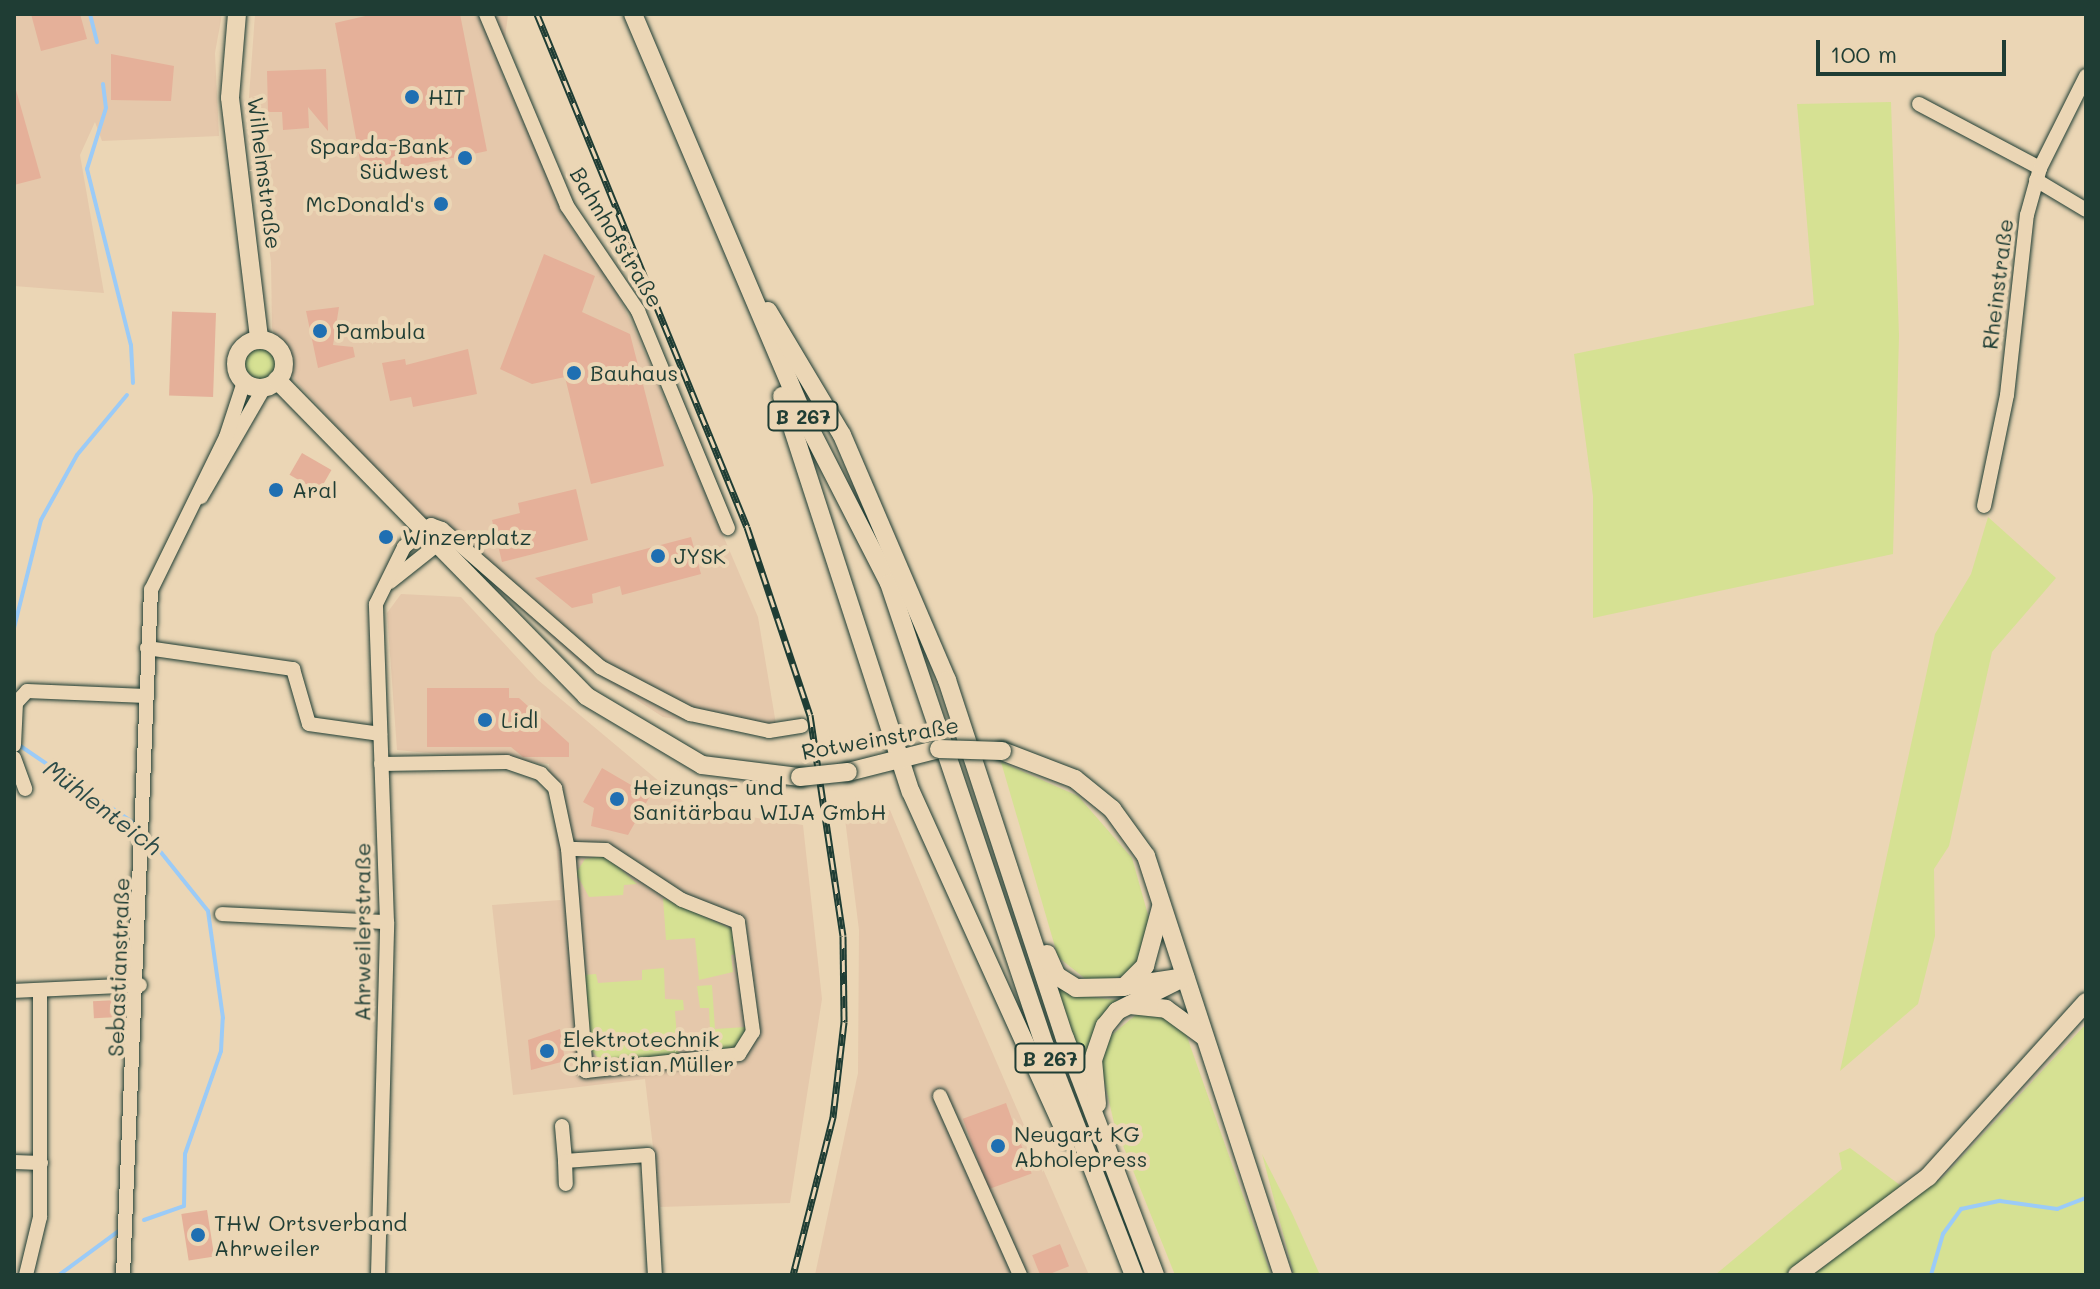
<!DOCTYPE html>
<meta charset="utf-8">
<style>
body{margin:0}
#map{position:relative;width:2100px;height:1289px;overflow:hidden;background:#ebd6b5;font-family:Mali,sans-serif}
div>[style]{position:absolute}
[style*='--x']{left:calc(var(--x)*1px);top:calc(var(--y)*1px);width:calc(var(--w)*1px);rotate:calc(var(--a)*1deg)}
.built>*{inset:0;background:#e5c8ab}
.green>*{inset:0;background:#d6e193}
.round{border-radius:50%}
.stream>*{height:4px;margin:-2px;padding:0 2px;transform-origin:2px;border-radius:2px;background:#9bcbf7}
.building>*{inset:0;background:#e5b099;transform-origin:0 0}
.roads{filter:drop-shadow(0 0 2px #1f3d34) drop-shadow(0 0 2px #1f3d34)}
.minor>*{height:14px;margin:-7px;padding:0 7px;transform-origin:7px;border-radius:7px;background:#ebd6b5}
.major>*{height:18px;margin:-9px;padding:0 9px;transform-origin:9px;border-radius:9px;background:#ebd6b5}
.major>.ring{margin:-9px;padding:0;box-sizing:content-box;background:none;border:18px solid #ebd6b5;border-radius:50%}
.rail>*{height:7px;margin-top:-3.5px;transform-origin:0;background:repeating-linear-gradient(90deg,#ebd6b5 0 12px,#1f3d34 0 24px);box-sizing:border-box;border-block:2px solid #1f3d34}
.bridges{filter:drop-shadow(0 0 2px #1f3d34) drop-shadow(0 0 2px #1f3d34)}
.major-bridge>*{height:18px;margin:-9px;padding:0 9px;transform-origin:9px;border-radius:9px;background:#ebd6b5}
.dots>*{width:22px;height:22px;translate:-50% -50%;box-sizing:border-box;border:4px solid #ebd6b5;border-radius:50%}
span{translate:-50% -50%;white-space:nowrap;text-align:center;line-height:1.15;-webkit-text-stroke:8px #ebd6b5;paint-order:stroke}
.shield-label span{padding:2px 6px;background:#ebd6b5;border:2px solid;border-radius:6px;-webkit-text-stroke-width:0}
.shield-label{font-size:20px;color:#1f3d34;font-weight:700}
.poi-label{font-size:22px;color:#1f3d34}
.left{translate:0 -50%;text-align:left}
.right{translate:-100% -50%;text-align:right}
.street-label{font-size:22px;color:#1f3d34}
.water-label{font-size:24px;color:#2b4b48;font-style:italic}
.frame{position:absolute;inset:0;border:16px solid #1f3d34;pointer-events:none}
.scale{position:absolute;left:1816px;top:40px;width:190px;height:36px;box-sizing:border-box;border:4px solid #1f3d34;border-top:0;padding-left:10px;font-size:24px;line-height:28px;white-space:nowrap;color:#1f3d34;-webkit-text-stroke:6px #ebd6b5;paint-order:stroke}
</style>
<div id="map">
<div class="built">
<i style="clip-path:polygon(14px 14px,222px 14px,215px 53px,219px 136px,102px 141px,95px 122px,80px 155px,104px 293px,14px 286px)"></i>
<i style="clip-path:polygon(255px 14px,508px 14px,501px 72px,572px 230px,606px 271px,635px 330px,758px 617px,778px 736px,663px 717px,581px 664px,405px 503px,294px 379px,272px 328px,271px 262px,249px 97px)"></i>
<i style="clip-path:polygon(401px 594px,461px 597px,538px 680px,691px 808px,803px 825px,822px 999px,790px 1203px,660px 1207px,645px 1079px,513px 1095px,492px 905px,561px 900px,549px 764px,397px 750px,387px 613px)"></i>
<i style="clip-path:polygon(890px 810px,954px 964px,1089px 1275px,815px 1275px,858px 1073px,859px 930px,845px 819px)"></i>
</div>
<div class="green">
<i style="clip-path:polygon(1891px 102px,1899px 336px,1893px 554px,1593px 618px,1593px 496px,1574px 354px,1814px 305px,1797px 104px)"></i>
<i class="round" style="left:241px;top:343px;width:38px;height:38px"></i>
<i style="clip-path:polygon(1988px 517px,2056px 578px,1992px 652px,1949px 846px,1934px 869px,1935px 936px,1918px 1004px,1840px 1071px,1935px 634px,1971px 574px)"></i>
<i style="clip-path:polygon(1001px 762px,1078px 796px,1132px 858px,1150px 922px,1146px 951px,1129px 974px,1092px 984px,1058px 957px)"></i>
<i style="clip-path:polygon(600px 856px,613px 862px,637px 884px,624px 885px,623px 895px,589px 897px,576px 873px,585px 859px)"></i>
<i style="clip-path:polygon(663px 898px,736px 931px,740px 954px,731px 955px,733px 972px,699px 980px,695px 938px,666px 940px)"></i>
<i style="clip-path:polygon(664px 968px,665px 999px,683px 1000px,684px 1010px,675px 1011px,678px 1052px,687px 1056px,599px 1059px,590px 1049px,584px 975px,596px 974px,598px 983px,642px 980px,642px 970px)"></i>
<i style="clip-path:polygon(1054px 981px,1076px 995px,1124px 1001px,1098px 1021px,1084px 1071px)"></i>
<i style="clip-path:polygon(712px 985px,715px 1029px,746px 1027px,745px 1034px,736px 1047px,703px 1054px,711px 1050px,709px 1008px,700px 1008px,697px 986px)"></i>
<i style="clip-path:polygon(1137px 1014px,1170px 1018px,1185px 1031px,1271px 1275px,1175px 1275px,1114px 1123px,1101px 1066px,1108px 1038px)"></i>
<i style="clip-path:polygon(2086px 1024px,2086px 1275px,1812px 1275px,1943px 1177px)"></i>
<i style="clip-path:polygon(1850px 1148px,1904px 1188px,1788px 1275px,1715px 1275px,1842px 1169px,1839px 1153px)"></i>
<i style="clip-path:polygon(1262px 1154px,1292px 1213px,1320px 1275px,1294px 1275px)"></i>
</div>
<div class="stream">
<i style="--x:90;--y:14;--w:29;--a:76"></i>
<i style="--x:103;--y:84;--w:24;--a:83"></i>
<i style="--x:106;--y:108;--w:64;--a:107.3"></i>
<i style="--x:87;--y:169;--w:181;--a:76"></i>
<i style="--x:131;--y:345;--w:38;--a:87"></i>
<i style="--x:14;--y:628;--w:111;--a:-76"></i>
<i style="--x:41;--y:520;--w:74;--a:-61"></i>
<i style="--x:77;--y:455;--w:78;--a:-50.2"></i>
<i style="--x:16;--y:743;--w:148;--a:34.2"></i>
<i style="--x:144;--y:1220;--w:42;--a:-19.3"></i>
<i style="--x:184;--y:1206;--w:52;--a:-88.9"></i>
<i style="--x:185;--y:1154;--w:109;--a:-70.7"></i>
<i style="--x:221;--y:1051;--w:33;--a:-87"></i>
<i style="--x:223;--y:1018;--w:108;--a:-98"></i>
<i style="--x:208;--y:911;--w:102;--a:-128.7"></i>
<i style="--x:59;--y:1275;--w:76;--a:-36.4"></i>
<i style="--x:1931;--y:1275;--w:43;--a:-73.7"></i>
<i style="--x:1943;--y:1234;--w:31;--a:-54"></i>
<i style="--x:1961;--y:1209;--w:40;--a:-12"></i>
<i style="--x:2000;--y:1201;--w:58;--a:8"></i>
<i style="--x:2057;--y:1209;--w:31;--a:-21"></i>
</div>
<div class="building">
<i style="clip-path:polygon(31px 14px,80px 14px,87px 39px,41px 51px)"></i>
<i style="clip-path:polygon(374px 14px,460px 14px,487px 151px,473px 154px,474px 165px,465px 167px,457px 157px,378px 172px,360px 160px,335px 23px)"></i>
<i style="clip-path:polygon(111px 54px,174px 66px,171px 101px,111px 100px)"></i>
<i style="clip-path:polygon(326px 69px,328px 131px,308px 107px,309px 128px,283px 130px,282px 112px,268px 112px,267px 71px)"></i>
<i style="clip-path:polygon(14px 83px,41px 178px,14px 185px)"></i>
<i style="clip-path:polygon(544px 254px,595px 276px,582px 312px,630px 334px,664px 466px,591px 484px,565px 377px,532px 384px,500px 369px)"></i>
<i style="clip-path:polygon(339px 307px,333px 345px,353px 347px,355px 357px,318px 368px,306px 311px)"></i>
<i style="left:216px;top:313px;width:84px;height:44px;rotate:92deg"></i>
<i style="clip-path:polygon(468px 349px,477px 394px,413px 407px,411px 397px,390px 401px,382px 363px,405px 359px,406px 365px)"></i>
<i style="left:302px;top:453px;width:34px;height:25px;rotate:30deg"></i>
<i style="clip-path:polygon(576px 489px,588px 540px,502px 562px,492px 520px,520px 513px,518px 503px)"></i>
<i style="clip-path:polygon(691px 537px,701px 574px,622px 595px,620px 586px,592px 594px,593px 603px,572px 608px,535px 578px)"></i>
<i style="clip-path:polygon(427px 688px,509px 688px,509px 698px,519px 698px,569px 743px,569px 757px,523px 757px,511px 747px,427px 747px)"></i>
<i style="clip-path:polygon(602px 768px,650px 796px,628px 835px,591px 826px,594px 808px,583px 802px)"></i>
<i style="left:118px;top:1000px;width:17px;height:25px;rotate:87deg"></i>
<i style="clip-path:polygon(560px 1029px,565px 1061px,531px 1070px,528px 1040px)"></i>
<i style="left:1006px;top:1103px;width:75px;height:46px;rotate:70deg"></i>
<i style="left:207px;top:1210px;width:47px;height:26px;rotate:81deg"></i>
<i style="left:1060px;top:1244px;width:24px;height:30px;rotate:68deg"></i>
</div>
<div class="roads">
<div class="minor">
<i style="--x:486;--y:14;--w:208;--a:67.1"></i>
<i style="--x:567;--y:206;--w:127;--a:55.9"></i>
<i style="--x:638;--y:311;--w:235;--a:67.5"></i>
<i style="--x:1919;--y:104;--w:137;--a:27.9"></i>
<i style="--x:2036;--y:180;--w:58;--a:31"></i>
<i style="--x:201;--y:497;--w:126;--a:-60"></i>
<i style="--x:1984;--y:506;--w:113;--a:-78.3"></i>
<i style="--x:2007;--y:395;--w:181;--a:-83.7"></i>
<i style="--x:2027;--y:215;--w:49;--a:-74.5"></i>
<i style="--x:2040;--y:168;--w:103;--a:-63.4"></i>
<i style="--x:390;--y:582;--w:56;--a:-38.5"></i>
<i style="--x:147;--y:648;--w:148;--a:8.2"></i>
<i style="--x:293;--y:669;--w:57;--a:73.8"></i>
<i style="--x:309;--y:724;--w:72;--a:8"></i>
<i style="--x:14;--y:745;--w:42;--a:-87.3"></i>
<i style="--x:16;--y:703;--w:16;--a:-47"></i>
<i style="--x:27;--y:691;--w:119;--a:2.4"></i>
<i style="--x:14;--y:758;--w:33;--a:70"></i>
<i style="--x:381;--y:764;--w:126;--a:-0.9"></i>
<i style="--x:507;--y:762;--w:36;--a:19"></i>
<i style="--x:541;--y:774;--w:20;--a:45"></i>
<i style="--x:555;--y:788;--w:62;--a:78"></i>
<i style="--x:568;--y:849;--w:223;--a:85.4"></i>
<i style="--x:586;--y:1071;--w:154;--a:-6.3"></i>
<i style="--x:739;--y:1054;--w:26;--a:-58"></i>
<i style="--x:753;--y:1032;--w:111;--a:-97.8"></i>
<i style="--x:738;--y:922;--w:60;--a:-158.6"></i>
<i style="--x:682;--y:900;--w:91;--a:-146.7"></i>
<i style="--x:606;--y:850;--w:38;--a:-178"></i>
<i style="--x:222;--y:914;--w:165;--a:2.8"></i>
<i style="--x:14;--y:991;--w:126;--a:-2.7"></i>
<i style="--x:940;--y:1096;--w:196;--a:65.9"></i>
<i style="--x:562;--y:1126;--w:35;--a:85"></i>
<i style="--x:565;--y:1161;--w:83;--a:-4.1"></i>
<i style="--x:648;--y:1155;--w:120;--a:86.7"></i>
<i style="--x:565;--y:1161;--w:23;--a:88"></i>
<i style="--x:14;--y:1162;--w:27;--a:2"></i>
<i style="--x:26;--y:1275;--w:60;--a:-76.4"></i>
<i style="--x:40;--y:1217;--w:227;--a:-90"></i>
<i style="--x:123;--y:1275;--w:686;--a:-87.66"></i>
<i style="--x:151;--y:590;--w:170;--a:-63.9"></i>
<i style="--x:226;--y:437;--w:58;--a:-71.9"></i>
<i style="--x:378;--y:1275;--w:353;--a:-88.5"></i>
<i style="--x:387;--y:922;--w:318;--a:-92"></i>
<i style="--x:376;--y:604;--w:64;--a:-63.8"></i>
<i style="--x:404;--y:547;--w:35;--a:-39"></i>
<i style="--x:431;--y:525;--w:12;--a:20"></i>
<i style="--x:442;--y:529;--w:210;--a:41.1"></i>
<i style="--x:600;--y:667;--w:102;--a:27.6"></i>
<i style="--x:690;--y:714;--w:81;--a:12.1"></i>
<i style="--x:769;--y:731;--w:33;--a:-9"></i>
</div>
<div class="major">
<i style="--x:237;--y:14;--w:84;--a:94.8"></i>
<i style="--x:230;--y:98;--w:243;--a:83.1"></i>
<i style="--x:633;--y:14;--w:436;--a:67"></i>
<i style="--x:803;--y:415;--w:189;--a:62.9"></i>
<i style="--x:889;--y:583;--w:489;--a:71.4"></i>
<i style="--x:1045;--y:1046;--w:246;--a:68.8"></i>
<i style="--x:768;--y:311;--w:144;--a:59.2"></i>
<i style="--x:842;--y:435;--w:267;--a:66.8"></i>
<i style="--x:947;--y:680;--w:377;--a:71.8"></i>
<i style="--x:1065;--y:1038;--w:254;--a:69.2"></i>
<i class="ring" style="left:236px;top:340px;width:30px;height:30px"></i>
<i style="--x:277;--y:380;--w:442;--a:45.6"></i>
<i style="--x:586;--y:696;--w:135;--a:30.7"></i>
<i style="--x:702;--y:765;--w:99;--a:7"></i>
<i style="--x:782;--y:396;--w:416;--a:72"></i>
<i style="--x:911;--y:792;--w:382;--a:65.6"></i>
<i style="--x:1002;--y:751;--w:78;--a:21"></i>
<i style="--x:1075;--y:779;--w:48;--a:39"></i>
<i style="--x:1112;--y:809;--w:58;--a:54.1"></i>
<i style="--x:1146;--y:856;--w:441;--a:71.9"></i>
<i style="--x:848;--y:772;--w:94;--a:-14.2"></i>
<i style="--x:1047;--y:954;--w:24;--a:66"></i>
<i style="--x:1057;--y:976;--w:22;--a:32"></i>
<i style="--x:1076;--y:988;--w:48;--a:-1.2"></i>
<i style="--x:1124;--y:987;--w:30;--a:-45"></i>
<i style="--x:1145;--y:966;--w:61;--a:-74.8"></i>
<i style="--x:1126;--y:986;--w:60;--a:-8.7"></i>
<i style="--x:1130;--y:1005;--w:36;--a:6"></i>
<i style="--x:1166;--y:1009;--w:46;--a:36.1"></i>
<i style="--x:1097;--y:1104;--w:44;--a:-95.2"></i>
<i style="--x:1093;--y:1060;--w:36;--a:-71"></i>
<i style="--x:1105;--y:1026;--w:19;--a:-51"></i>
<i style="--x:1117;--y:1011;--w:76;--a:-26.6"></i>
<i style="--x:1797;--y:1275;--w:164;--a:-36.8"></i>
<i style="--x:1928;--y:1177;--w:236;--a:-47.9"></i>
</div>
</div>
<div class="rail">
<i style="--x:537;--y:14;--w:554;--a:67.74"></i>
<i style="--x:747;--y:527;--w:198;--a:71.5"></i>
<i style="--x:810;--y:715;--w:223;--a:81.5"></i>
<i style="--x:843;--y:936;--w:86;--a:89.3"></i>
<i style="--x:844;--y:1022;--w:96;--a:96.6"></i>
<i style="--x:833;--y:1117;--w:163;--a:104.2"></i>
</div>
<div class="bridges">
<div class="major-bridge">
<i style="--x:939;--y:749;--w:63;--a:1.8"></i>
<i style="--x:800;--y:777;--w:48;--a:-5.9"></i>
</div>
</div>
<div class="dots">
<i style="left:412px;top:97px;background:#1f6fb2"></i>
<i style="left:465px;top:158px;background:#1f6fb2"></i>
<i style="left:441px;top:204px;background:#1f6fb2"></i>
<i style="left:320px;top:331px;background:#1f6fb2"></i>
<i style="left:574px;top:373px;background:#1f6fb2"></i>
<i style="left:276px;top:490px;background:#1f6fb2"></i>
<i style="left:386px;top:537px;background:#1f6fb2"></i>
<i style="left:658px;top:556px;background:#1f6fb2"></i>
<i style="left:485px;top:720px;background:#1f6fb2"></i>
<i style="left:617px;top:799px;background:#1f6fb2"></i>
<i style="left:547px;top:1051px;background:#1f6fb2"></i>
<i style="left:998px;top:1146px;background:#1f6fb2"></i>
<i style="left:198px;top:1235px;background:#1f6fb2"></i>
</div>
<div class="shield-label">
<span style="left:803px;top:416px">B 267</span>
<span style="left:1050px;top:1058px">B 267</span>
</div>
<div class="poi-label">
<span class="left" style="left:428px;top:97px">HIT</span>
<span class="right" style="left:449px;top:158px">Sparda-Bank<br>Südwest</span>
<span class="right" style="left:425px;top:204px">McDonald's</span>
<span class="left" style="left:336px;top:331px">Pambula</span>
<span class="left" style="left:590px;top:373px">Bauhaus</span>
<span class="left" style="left:292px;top:490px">Aral</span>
<span class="left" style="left:402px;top:537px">Winzerplatz</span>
<span class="left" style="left:674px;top:556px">JYSK</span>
<span class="left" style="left:501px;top:720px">Lidl</span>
<span class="left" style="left:633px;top:799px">Heizungs- und<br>Sanitärbau WIJA GmbH</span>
<span class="left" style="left:563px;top:1051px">Elektrotechnik<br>Christian Müller</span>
<span class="left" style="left:1014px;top:1146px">Neugart KG<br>Abholepress</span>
<span class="left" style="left:214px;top:1235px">THW Ortsverband<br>Ahrweiler</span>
</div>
<div class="street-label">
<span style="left:265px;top:173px;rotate:83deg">Wilhelmstraße</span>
<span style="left:617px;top:237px;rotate:59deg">Bahnhofstraße</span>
<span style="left:1997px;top:284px;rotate:-83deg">Rheinstraße</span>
<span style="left:880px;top:738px;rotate:-10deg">Rotweinstraße</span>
<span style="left:362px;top:932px;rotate:-90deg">Ahrweilerstraße</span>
<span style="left:118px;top:967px;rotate:-88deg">Sebastianstraße</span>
</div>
<div class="water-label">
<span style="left:103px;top:807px;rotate:37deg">Mühlenteich</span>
</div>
<div class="frame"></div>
<div class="scale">100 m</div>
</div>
